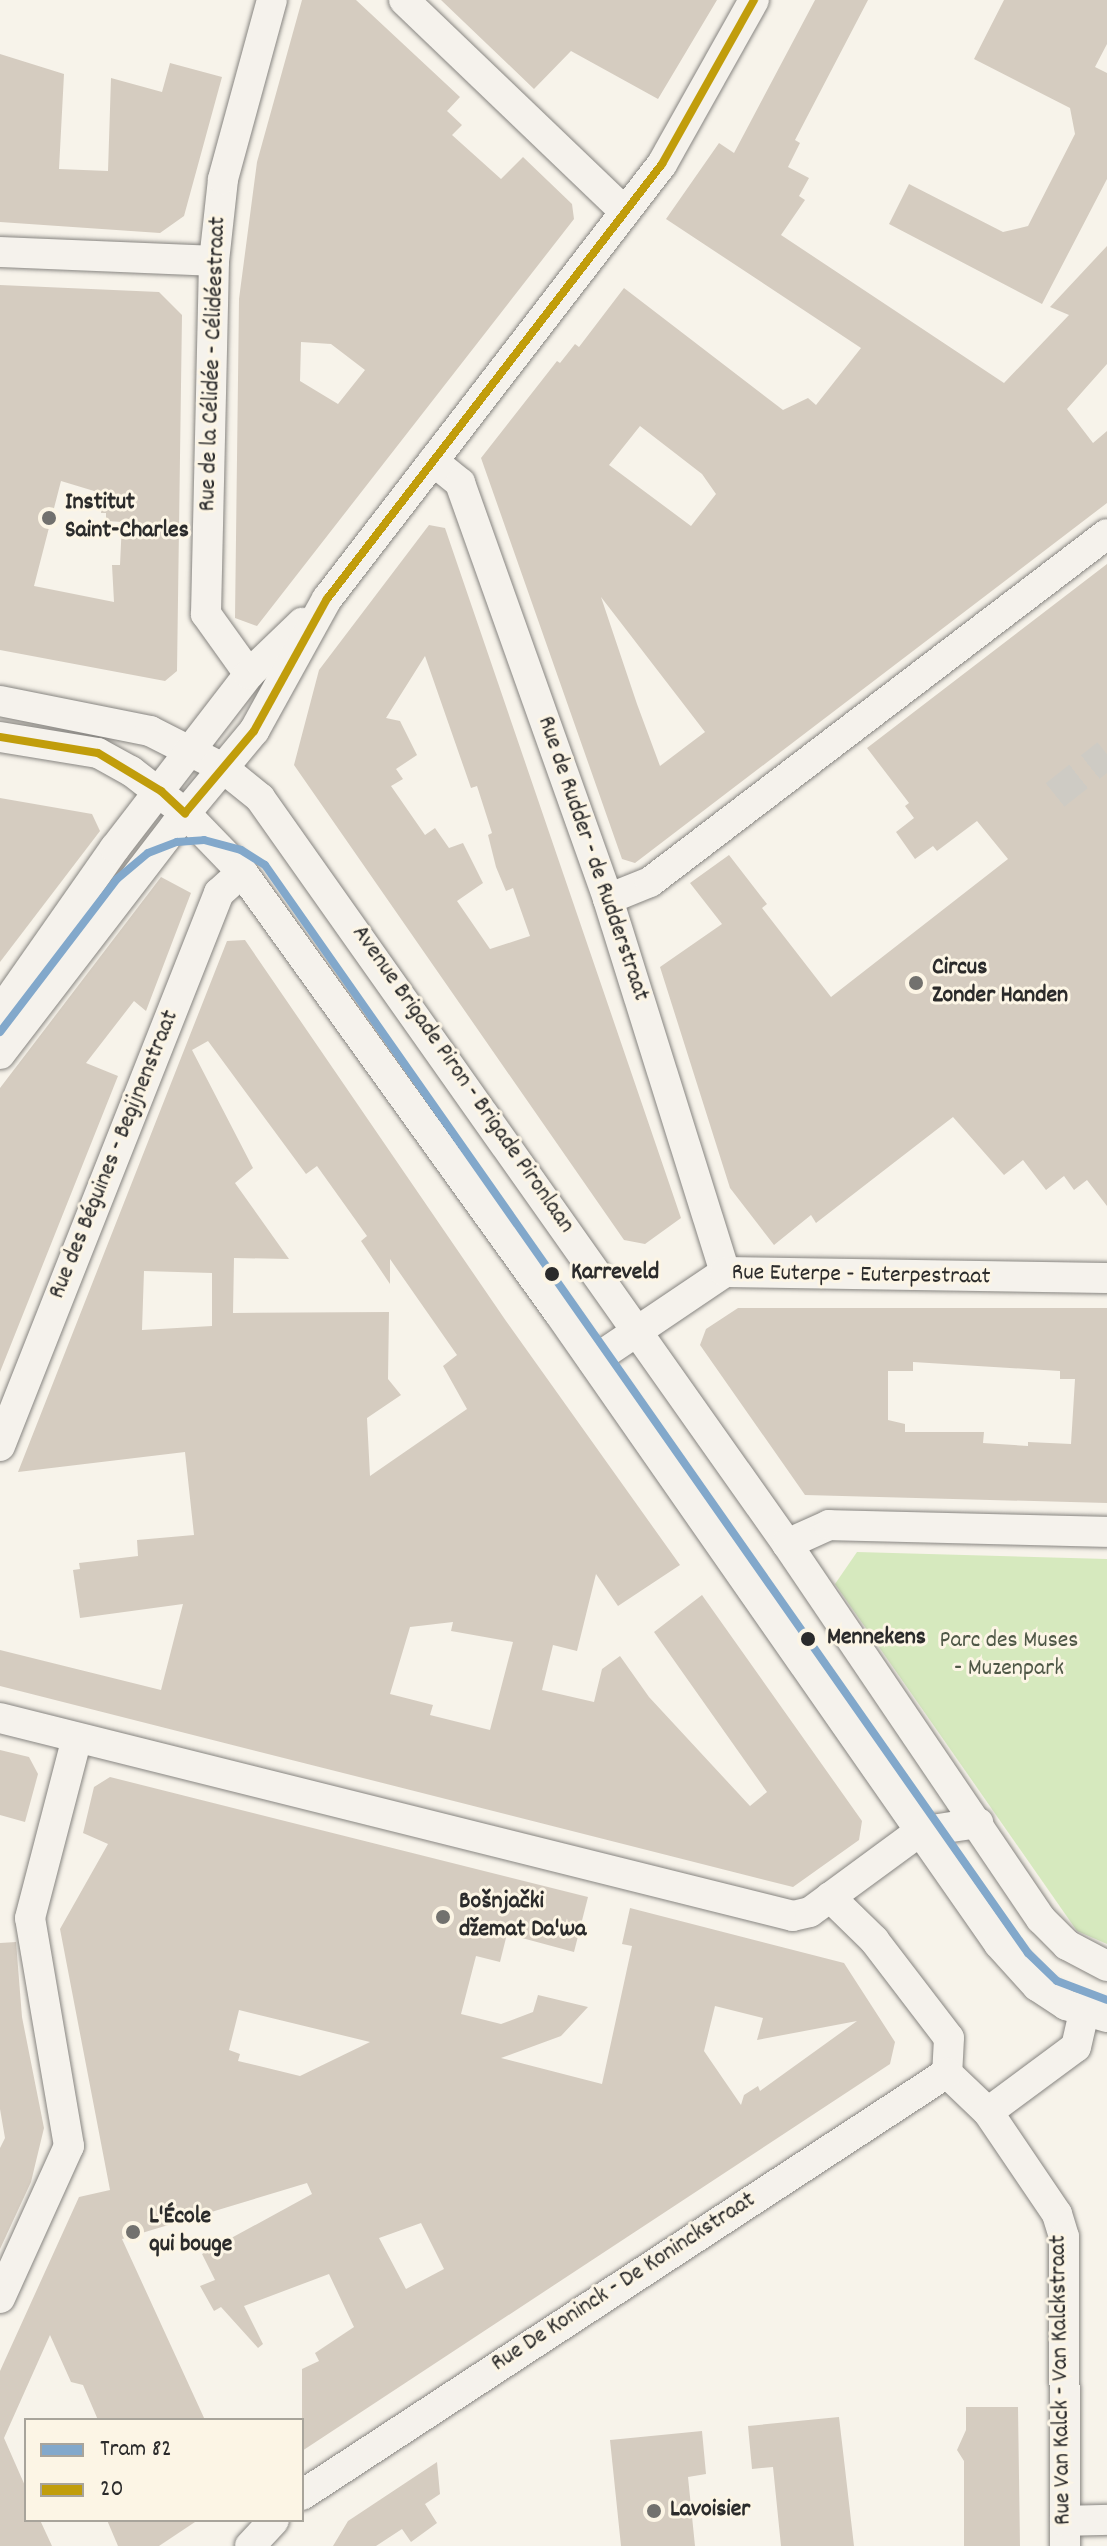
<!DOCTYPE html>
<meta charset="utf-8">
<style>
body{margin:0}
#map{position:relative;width:1107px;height:2546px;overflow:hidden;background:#f7f3ea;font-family:Dekko,sans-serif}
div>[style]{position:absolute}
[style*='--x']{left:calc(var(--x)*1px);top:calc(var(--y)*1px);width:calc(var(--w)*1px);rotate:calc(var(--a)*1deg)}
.green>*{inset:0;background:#d6e9be}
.building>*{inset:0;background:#d5ccc0}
.minor-tunnel>*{height:30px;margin-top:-15px;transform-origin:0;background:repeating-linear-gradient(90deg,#cecbc4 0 30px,transparent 0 45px)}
.roads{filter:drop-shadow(0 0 2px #878581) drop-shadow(0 0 2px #878581)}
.minor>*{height:30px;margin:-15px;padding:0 15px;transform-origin:15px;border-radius:15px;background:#f5f2ec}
.bus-1>*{height:8px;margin:-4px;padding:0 4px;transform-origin:4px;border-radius:4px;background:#c19d0b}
.tram-1>*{height:8px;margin:-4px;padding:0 4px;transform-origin:4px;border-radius:4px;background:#82a8cb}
.dots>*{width:22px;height:22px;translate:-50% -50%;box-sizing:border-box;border:4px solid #fcf5e5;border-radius:50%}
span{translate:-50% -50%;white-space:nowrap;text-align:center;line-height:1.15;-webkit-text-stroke:6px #fcf5e5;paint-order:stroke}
.street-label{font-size:24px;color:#2b2b2b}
.poi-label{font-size:24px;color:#2b2b2b;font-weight:700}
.left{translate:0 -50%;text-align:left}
.stop-label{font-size:24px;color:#2b2b2b;font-weight:700}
.park-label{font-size:24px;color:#4f5847}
.legend{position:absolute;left:24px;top:2418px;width:280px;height:104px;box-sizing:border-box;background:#fcf5e5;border:2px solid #a8a49b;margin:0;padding:10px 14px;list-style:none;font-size:24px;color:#2b2b2b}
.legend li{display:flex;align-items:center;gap:16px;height:40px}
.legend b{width:40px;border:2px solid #a8a49b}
</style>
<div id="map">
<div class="green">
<i style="clip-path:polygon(857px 1552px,1107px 1559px,1107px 1944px,1077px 1931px,835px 1584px)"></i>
</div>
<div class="building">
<i style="clip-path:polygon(evenodd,302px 0,356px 0,460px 97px,447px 111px,462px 125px,452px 135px,501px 179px,523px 157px,572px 204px,574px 219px,257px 626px,235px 618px,239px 299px,257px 162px,302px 0,301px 342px,331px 344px,365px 370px,338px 404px,300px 381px,301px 342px)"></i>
<i style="clip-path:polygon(441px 0,717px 0,658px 99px,571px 51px,534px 89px)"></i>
<i style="clip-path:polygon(evenodd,815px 0,868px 0,795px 140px,800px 143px,788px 167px,809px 178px,799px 196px,805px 200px,781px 235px,1004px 383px,1069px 315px,1050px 307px,1107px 246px,1107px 364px,1067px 409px,1093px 443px,1107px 431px,1107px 503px,635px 863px,622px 859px,481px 458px,557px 361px,560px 363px,575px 344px,579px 347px,624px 288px,783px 410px,808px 398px,816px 405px,861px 348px,666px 219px,719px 143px,734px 153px,815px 0,640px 426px,702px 474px,716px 494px,691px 526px,609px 465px,640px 426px,815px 0,601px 597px,705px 732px,660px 766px,637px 704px,601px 597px)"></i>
<i style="clip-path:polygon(1004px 0,1107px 0,1107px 44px,1095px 67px,1107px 73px,1107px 179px,1042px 304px,889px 224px,909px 184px,1003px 232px,1028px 226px,1075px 134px,1070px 108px,974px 59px)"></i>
<i style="clip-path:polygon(0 54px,64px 74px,59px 169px,108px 171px,111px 78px,162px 92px,170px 63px,222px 77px,184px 216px,160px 233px,0 222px)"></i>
<i style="clip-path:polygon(evenodd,0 285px,159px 292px,182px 315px,177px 671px,165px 681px,0 650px,0 285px,61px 481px,104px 494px,101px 513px,106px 513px,106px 521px,122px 522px,120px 565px,112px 565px,114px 602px,34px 586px,61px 481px)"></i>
<i style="clip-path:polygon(evenodd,429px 525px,445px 528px,681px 1218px,645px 1244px,624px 1240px,294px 765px,319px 670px,429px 525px,425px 656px,471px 788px,477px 786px,492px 833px,488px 835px,496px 867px,506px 891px,513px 888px,530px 936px,490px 949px,457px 901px,483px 883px,463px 843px,449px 848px,435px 828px,425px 835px,391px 786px,403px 779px,396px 769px,417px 755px,400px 721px,386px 718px,425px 656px)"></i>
<i style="clip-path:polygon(1107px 564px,1107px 1206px,1087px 1180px,1074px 1190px,1064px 1176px,1046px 1190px,1023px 1160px,1004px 1175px,953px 1117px,816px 1223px,811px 1215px,774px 1245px,730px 1188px,660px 967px,722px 924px,690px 883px,729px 855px,767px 904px,762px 908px,831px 997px,1008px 859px,977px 821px,937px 851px,933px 846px,915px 859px,896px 832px,914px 818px,905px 806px,909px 803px,867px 748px)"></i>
<i style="clip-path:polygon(0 798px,92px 814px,100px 831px,0 962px)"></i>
<i style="clip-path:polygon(161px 877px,191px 893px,146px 1011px,134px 1001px,86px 1063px,118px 1076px,0 1372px,0 1088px)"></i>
<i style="clip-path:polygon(evenodd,245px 940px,506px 1321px,680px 1565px,618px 1606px,596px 1574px,577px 1651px,553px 1645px,542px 1690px,594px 1702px,602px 1669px,620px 1656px,649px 1697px,750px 1806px,767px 1792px,654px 1632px,702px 1595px,862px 1821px,859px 1840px,793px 1887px,0 1686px,0 1650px,161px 1690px,183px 1604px,80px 1618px,73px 1570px,80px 1569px,79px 1563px,138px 1556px,137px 1540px,194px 1535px,185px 1452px,18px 1472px,227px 941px,245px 940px,208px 1041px,306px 1174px,317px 1166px,367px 1236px,361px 1241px,390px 1284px,390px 1259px,457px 1355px,443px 1366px,467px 1409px,370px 1476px,367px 1418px,401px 1395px,388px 1379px,389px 1312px,233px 1313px,234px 1258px,289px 1259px,235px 1183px,253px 1168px,192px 1050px,208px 1041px,245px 940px,144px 1271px,212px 1273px,212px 1326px,142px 1330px,144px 1271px,245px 940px,453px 1622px,451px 1631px,513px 1642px,490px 1730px,430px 1715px,433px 1705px,390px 1694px,410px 1627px,453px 1622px)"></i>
<i style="clip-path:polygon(evenodd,738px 1308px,1107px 1308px,1107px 1503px,805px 1495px,700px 1345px,706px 1329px,738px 1308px,913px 1362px,1060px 1371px,1060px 1379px,1075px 1379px,1071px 1444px,1028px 1442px,1028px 1446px,983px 1443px,984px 1432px,905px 1432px,905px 1424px,888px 1420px,888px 1371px,913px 1371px,913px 1362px)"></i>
<i style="clip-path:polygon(0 1750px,29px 1757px,38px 1774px,25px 1822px,0 1815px)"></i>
<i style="clip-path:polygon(evenodd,110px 1777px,588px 1897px,574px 1952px,507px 1934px,500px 1962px,476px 1956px,461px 2014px,501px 2024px,533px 2012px,538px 1995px,588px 2007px,561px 2036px,501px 2058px,602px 2084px,632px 1946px,622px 1944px,630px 1908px,844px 1963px,895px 2042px,890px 2064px,302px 2451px,302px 2369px,319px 2361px,315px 2353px,354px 2327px,329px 2274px,244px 2306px,263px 2344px,258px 2348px,221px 2307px,214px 2311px,200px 2286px,215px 2280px,202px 2254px,312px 2194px,307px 2183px,122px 2239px,205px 2420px,98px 2420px,83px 2385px,71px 2382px,50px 2335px,4px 2438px,26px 2488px,26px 2520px,40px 2520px,52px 2546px,0 2546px,0 2371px,79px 2197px,110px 2190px,60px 1929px,108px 1844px,83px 1833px,94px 1787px,110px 1777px,715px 2006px,763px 2018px,757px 2040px,857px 2021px,760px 2091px,758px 2086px,744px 2095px,741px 2105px,704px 2051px,715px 2006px,110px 1777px,239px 2010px,370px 2042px,300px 2076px,238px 2061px,240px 2054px,229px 2050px,239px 2010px,110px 1777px,421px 2223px,444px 2269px,406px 2289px,379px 2238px,421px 2223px)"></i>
<i style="clip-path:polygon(16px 1942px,22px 2017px,44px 2128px,31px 2182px,0 2249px,0 2148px,5px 2138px,0 2109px,0 1943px)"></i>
<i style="clip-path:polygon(966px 2407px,1018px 2407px,1020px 2546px,964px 2546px,964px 2461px,957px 2450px,966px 2430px)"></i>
<i style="clip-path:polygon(839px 2417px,854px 2546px,781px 2546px,773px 2467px,752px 2469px,748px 2426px)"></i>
<i style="clip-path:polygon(702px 2431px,706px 2474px,688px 2477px,695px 2546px,621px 2546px,610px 2440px)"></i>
<i style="clip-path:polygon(437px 2462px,440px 2494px,425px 2504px,437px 2523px,411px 2542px,402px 2529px,376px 2546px,333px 2546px,348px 2521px)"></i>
<i style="clip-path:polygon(107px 2520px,198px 2520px,159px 2546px,118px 2546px)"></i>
</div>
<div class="minor-tunnel">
<i style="--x:1055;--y:795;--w:66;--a:-38.3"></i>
</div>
<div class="roads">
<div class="minor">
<i style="--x:404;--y:0;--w:306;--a:43.8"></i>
<i style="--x:0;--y:252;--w:214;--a:2.4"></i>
<i style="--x:433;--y:461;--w:35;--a:39"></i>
<i style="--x:460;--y:483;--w:442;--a:70.4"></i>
<i style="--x:608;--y:899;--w:391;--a:72.6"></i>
<i style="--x:249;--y:674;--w:74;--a:-125.6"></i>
<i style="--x:206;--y:614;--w:353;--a:-88.7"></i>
<i style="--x:214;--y:261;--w:82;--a:-83.7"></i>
<i style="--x:223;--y:179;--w:186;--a:-74.7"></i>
<i style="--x:0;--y:701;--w:153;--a:11.3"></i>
<i style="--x:150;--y:731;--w:82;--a:26.9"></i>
<i style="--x:223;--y:768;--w:48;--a:39"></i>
<i style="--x:260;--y:798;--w:913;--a:54.76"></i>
<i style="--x:787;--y:1544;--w:453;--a:55.9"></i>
<i style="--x:1041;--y:1919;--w:37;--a:45"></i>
<i style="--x:1067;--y:1945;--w:45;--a:27.7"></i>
<i style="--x:0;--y:737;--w:99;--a:9.3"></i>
<i style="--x:98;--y:753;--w:38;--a:29"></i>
<i style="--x:131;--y:771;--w:68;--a:37.9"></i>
<i style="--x:185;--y:813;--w:82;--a:46"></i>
<i style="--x:242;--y:872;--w:543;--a:54.29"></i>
<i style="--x:559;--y:1313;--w:769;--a:55.11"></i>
<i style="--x:999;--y:1944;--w:57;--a:47.9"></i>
<i style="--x:1037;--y:1986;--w:35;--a:33"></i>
<i style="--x:1066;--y:2005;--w:43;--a:16.3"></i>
<i style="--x:608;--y:899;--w:45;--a:-22"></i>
<i style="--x:650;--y:882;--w:574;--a:-37.29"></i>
<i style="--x:0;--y:1012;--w:200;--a:-55"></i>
<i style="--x:115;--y:848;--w:220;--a:-52.4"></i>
<i style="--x:249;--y:674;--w:74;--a:-43.9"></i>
<i style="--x:0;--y:1054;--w:287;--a:-52.5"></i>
<i style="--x:175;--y:826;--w:124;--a:-50.3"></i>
<i style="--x:254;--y:731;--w:151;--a:-61.1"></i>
<i style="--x:327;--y:599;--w:549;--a:-52.4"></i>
<i style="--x:662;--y:164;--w:188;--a:-60.7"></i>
<i style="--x:593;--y:1361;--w:159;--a:-34"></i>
<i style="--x:725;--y:1272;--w:382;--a:0.9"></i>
<i style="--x:0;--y:1446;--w:595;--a:-68.4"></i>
<i style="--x:219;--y:893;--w:31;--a:-42"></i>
<i style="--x:787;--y:1544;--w:46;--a:-24.3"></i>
<i style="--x:829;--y:1525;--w:278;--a:1.4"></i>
<i style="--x:0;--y:1718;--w:817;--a:14.02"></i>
<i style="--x:793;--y:1916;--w:17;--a:-13"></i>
<i style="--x:810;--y:1912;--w:135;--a:-36.3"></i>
<i style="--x:919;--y:1832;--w:60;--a:-8.7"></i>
<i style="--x:830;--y:1897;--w:62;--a:44.3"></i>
<i style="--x:874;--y:1940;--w:123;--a:52.6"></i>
<i style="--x:949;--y:2038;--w:35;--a:93"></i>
<i style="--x:947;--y:2073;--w:57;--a:43.6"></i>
<i style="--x:988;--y:2112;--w:123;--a:55.9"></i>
<i style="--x:1057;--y:2214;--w:24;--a:73"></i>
<i style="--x:1064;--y:2237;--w:309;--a:89.8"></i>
<i style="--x:988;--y:2112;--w:109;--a:-36.5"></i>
<i style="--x:1076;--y:2047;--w:37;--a:-77"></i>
<i style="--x:0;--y:2298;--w:167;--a:-65.6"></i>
<i style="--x:69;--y:2146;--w:231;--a:-99.7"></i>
<i style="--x:30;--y:1918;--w:186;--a:-75.4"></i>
<i style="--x:302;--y:2495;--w:771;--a:-33.2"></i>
<i style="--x:1065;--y:2521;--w:42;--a:-1.4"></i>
<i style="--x:250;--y:2546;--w:35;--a:-47"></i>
</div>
</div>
<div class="bus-1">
<i style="--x:0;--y:737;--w:99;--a:9.3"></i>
<i style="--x:98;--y:753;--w:74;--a:31.1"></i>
<i style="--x:161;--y:791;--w:33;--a:43"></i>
<i style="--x:185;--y:813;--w:107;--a:-49.9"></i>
<i style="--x:254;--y:731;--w:151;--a:-61.1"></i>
<i style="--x:327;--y:599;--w:549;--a:-52.4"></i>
<i style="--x:662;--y:164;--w:188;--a:-60.7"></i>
</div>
<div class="tram-1">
<i style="--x:0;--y:1032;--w:193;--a:-52.6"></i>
<i style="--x:117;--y:879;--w:40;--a:-40"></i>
<i style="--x:148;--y:853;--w:31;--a:-21"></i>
<i style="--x:177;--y:842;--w:27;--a:-4"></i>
<i style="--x:204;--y:840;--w:38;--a:15"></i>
<i style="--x:241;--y:850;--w:28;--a:32"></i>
<i style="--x:265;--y:865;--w:1329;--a:54.96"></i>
<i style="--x:1028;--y:1953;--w:40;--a:44"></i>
<i style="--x:1057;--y:1981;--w:53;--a:20.8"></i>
</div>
<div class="dots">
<i style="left:49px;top:518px;background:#72716e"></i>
<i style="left:916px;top:983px;background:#72716e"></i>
<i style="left:552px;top:1274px;background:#2b2b2b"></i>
<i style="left:808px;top:1639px;background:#2b2b2b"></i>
<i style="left:443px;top:1917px;background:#72716e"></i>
<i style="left:133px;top:2232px;background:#72716e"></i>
<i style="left:654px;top:2511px;background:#72716e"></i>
</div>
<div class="street-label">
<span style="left:214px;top:364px;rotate:-88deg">Rue de la Célidée - Célidéestraat</span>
<span style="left:592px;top:859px;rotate:71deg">Rue de Rudder - de Rudderstraat</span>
<span style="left:462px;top:1080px;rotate:55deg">Avenue Brigade Piron - Brigade Pironlaan</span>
<span style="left:115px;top:1155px;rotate:-68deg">Rue des Béguines - Begijnenstraat</span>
<span style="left:861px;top:1276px;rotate:1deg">Rue Euterpe - Euterpestraat</span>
<span style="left:624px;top:2283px;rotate:-33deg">Rue De Koninck - De Koninckstraat</span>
<span style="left:1062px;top:2380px;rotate:-91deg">Rue Van Kalck - Van Kalckstraat</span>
</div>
<div class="poi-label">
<span class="left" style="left:65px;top:518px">Institut<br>Saint-Charles</span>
<span class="left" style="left:932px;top:983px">Circus<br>Zonder Handen</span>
<span class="left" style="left:459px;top:1917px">Bošnjački<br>džemat Da'wa</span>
<span class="left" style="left:149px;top:2232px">L'École<br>qui bouge</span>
<span class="left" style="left:670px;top:2511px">Lavoisier</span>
</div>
<div class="stop-label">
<span class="left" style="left:571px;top:1274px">Karreveld</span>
<span class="left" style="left:827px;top:1639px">Mennekens</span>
</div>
<div class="park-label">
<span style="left:1009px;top:1656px">Parc des Muses<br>- Muzenpark</span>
</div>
<ul class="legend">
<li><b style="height:10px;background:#82a8cb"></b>Tram 82</li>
<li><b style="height:10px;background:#c19d0b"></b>20</li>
</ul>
</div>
